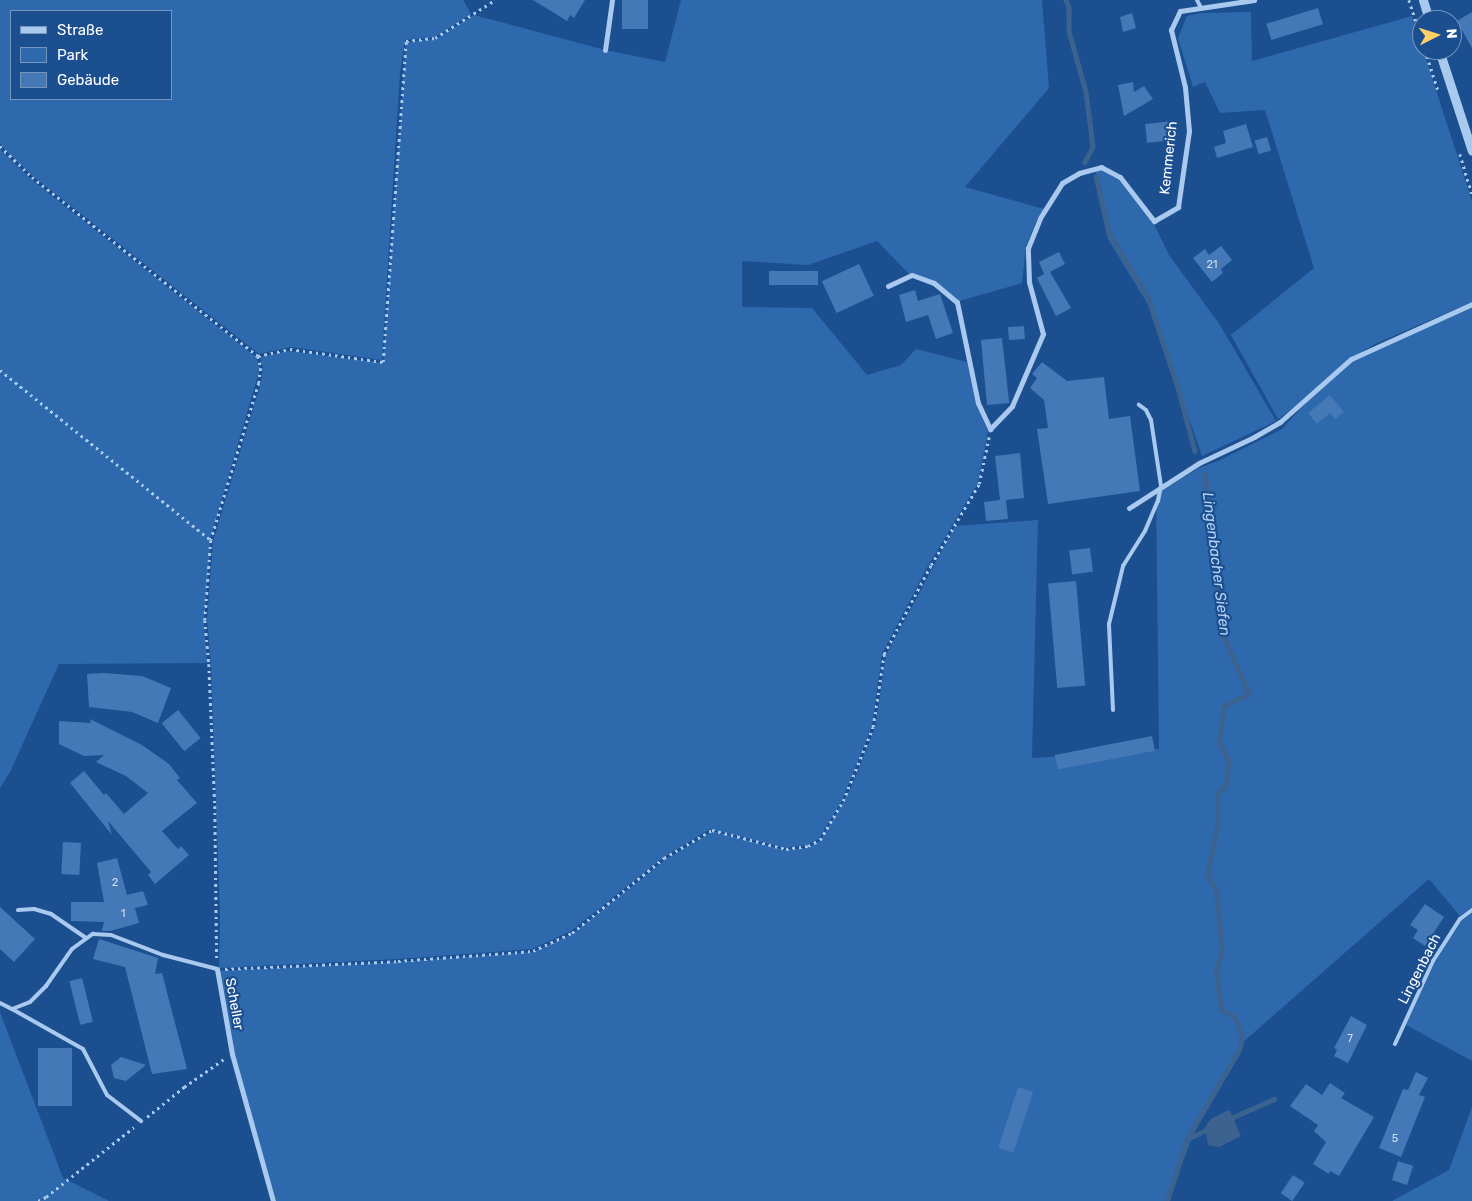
<!DOCTYPE html>
<meta charset="utf-8">
<style>
body{margin:0}
#map{position:relative;width:1472px;height:1201px;overflow:hidden;background:#1b4f8f;font-family:Rubik,sans-serif}
div>[style]{position:absolute}
[style*='--x']{left:calc(var(--x)*1px);top:calc(var(--y)*1px);width:calc(var(--w)*1px);rotate:calc(var(--a)*1deg)}
.green>*{inset:0;background:#2e69ad}
.water>*{inset:0;background:#3c6290}
.stream>*{height:4.5px;margin:-2.25px;padding:0 2.25px;transform-origin:2.25px;border-radius:2.25px;background:#3c6290}
.building>*{inset:0;background:#4478b7;transform-origin:0 0}
.path>*{height:2.5px;margin-top:-1.25px;transform-origin:0;background:repeating-linear-gradient(90deg,#a9c9ee 0 2.5px,transparent 0 6.5px)}
.service>*{height:4px;margin:-2px;padding:0 2px;transform-origin:2px;border-radius:2px;background:#a9c9ee}
.minor>*{height:5px;margin:-2.5px;padding:0 2.5px;transform-origin:2.5px;border-radius:2.5px;background:#a9c9ee}
.tertiary>*{height:9px;margin:-4.5px;padding:0 4.5px;transform-origin:4.5px;border-radius:4.5px;background:#a9c9ee}
span{translate:-50% -50%;white-space:nowrap;text-align:center;line-height:1.15;-webkit-text-stroke:4.5px #1b4f8f;paint-order:stroke}
.number-label{font-size:11px;color:#d0dded}
.number-label span{-webkit-text-stroke-width:0}
.street-label{font-size:14px;color:#fff}
.water-label{font-size:15px;color:#b5d3f5;font-style:italic}
.legend{position:absolute;left:10px;top:10px;width:162px;height:90px;box-sizing:border-box;background:#1b4f8f;border:1px solid #7695bc;margin:0;padding:6px 9px;list-style:none;font-size:15px;color:#fff}
.legend li{display:flex;align-items:center;gap:10px;height:25px}
.legend b{width:25px;border:1px solid #7695bc}
.north{position:absolute;left:1412px;top:10px;width:50px;height:50px;box-sizing:border-box;background:#1b4f8f;border:1px solid #7695bc;border-radius:50%;rotate:85deg;font-size:14px;font-weight:700;line-height:20px;text-align:center;color:#fff}
.north::after{content:'';display:block;margin:auto;width:18px;height:22px;background:#ffd166;clip-path:polygon(50% 0,100% 100%,50% 72%,0 100%)}
</style>
<div id="map">
<div class="green">
<i style="clip-path:polygon(evenodd,0 0,463px 0,471px 14px,435px 37px,405px 40px,400px 73px,382px 360px,291px 347px,259px 354px,33px 176px,6px 151px,0 143px,0 0,11px 11px,171px 11px,171px 99px,11px 99px,11px 11px)"></i>
<i style="clip-path:polygon(681px 0,1042px 0,1049px 88px,965px 187px,1044px 209px,1038px 217px,1026px 246px,1022px 283px,959px 301px,934px 281px,909px 274px,877px 241px,808px 265px,742px 261px,742px 307px,812px 308px,867px 375px,901px 365px,916px 349px,967px 362px,976px 403px,988px 431px,978px 483px,929px 564px,882px 654px,872px 726px,842px 800px,819px 839px,807px 845px,785px 848px,710px 829px,664px 857px,571px 931px,532px 949px,398px 959px,219px 968px,220px 915px,211px 665px,207px 620px,213px 541px,261px 383px,263px 368px,260px 357px,289px 351px,383px 363px,406px 42px,435px 39px,474px 15px,605px 50px,665px 62px)"></i>
<i style="clip-path:polygon(1251px 12px,1252px 61px,1412px 16px,1472px 201px,1472px 302px,1375px 344px,1351px 358px,1304px 401px,1278px 419px,1231px 335px,1314px 268px,1265px 110px,1220px 113px,1205px 82px,1193px 87px,1178px 38px,1187px 16px,1201px 13px)"></i>
<i style="clip-path:polygon(0 149px,32px 180px,256px 357px,260px 368px,211px 537px,204px 621px,207px 663px,59px 664px,10px 772px,0 788px)"></i>
<i style="clip-path:polygon(1095px 170px,1101px 170px,1118px 179px,1153px 222px,1169px 255px,1220px 325px,1276px 421px,1202px 456px,1152px 311px,1108px 239px)"></i>
<i style="clip-path:polygon(1472px 306px,1472px 907px,1460px 916px,1429px 879px,1242px 1043px,1193px 1135px,1168px 1201px,276px 1201px,233px 1054px,218px 971px,397px 962px,533px 952px,572px 934px,665px 860px,713px 831px,785px 850px,808px 848px,820px 841px,851px 788px,875px 728px,886px 655px,955px 526px,1038px 520px,1032px 758px,1159px 749px,1156px 494px,1199px 468px,1218px 461px,1282px 429px,1305px 404px,1353px 360px)"></i>
<i style="clip-path:polygon(1472px 913px,1472px 1061px,1406px 1025px,1435px 962px,1462px 920px)"></i>
<i style="clip-path:polygon(0 1012px,63px 1178px,109px 1201px,0 1201px)"></i>
<i style="clip-path:polygon(1472px 1107px,1472px 1201px,1392px 1201px,1449px 1170px)"></i>
</div>
<div class="water">
<i style="clip-path:polygon(1228px 1110px,1230px 1111px,1241px 1136px,1219px 1147px,1208px 1145px,1205px 1127px,1211px 1119px)"></i>
</div>
<div class="stream">
<i style="--x:1066;--y:0;--w:9;--a:69"></i>
<i style="--x:1069;--y:8;--w:23;--a:90"></i>
<i style="--x:1069;--y:31;--w:63;--a:74.4"></i>
<i style="--x:1086;--y:92;--w:55;--a:82.7"></i>
<i style="--x:1093;--y:147;--w:17;--a:118"></i>
<i style="--x:1096;--y:176;--w:58;--a:77.2"></i>
<i style="--x:1109;--y:233;--w:75;--a:58.6"></i>
<i style="--x:1148;--y:297;--w:99;--a:71.7"></i>
<i style="--x:1179;--y:391;--w:62;--a:75.1"></i>
<i style="--x:1229;--y:1119;--w:49;--a:-24"></i>
<i style="--x:1187;--y:1139;--w:103;--a:-59.7"></i>
<i style="--x:1239;--y:1050;--w:12;--a:-76"></i>
<i style="--x:1242;--y:1038;--w:21;--a:-109"></i>
<i style="--x:1235;--y:1018;--w:16;--a:-150"></i>
<i style="--x:1221;--y:1010;--w:40;--a:-97.1"></i>
<i style="--x:1216;--y:970;--w:19;--a:-72"></i>
<i style="--x:1222;--y:952;--w:62;--a:-95.5"></i>
<i style="--x:1216;--y:890;--w:17;--a:-121"></i>
<i style="--x:1207;--y:875;--w:49;--a:-78.2"></i>
<i style="--x:1217;--y:827;--w:32;--a:-90"></i>
<i style="--x:1217;--y:795;--w:13;--a:-48"></i>
<i style="--x:1226;--y:785;--w:25;--a:-85"></i>
<i style="--x:1228;--y:760;--w:20;--a:-117"></i>
<i style="--x:1219;--y:742;--w:36;--a:-82"></i>
<i style="--x:1224;--y:706;--w:28;--a:-26"></i>
<i style="--x:1249;--y:694;--w:66;--a:-114.2"></i>
<i style="--x:1222;--y:634;--w:160;--a:-96.1"></i>
<i style="--x:1167;--y:1201;--w:65;--a:-72.1"></i>
<i style="--x:1187;--y:1139;--w:26;--a:-25"></i>
</div>
<div class="building">
<i style="clip-path:polygon(533px 0,585px 0,574px 18px,570px 15px,567px 21px)"></i>
<i style="left:622px;top:0;width:26px;height:29px"></i>
<i style="left:1318px;top:8px;width:17px;height:54px;rotate:73deg"></i>
<i style="clip-path:polygon(1472px 12px,1472px 48px,1457px 21px)"></i>
<i style="clip-path:polygon(1132px 13px,1136px 28px,1123px 32px,1120px 17px)"></i>
<i style="clip-path:polygon(1133px 82px,1134px 92px,1144px 86px,1153px 99px,1124px 116px,1118px 85px)"></i>
<i style="left:1173px;top:121px;width:19px;height:28px;rotate:84deg"></i>
<i style="clip-path:polygon(1246px 124px,1253px 147px,1217px 158px,1214px 147px,1226px 143px,1223px 131px)"></i>
<i style="left:1267px;top:137px;width:14px;height:13px;rotate:73deg"></i>
<i style="clip-path:polygon(1221px 246px,1232px 260px,1221px 269px,1223px 273px,1212px 282px,1193px 258px,1205px 249px,1209px 255px)"></i>
<i style="clip-path:polygon(1059px 252px,1065px 264px,1050px 272px,1071px 308px,1056px 316px,1037px 278px,1044px 274px,1039px 262px)"></i>
<i style="left:859px;top:264px;width:35px;height:41px;rotate:65deg"></i>
<i style="left:769px;top:271px;width:49px;height:14px"></i>
<i style="clip-path:polygon(915px 290px,918px 301px,940px 294px,953px 333px,936px 339px,928px 315px,906px 322px,899px 295px)"></i>
<i style="left:1024px;top:326px;width:13px;height:16px;rotate:86deg"></i>
<i style="clip-path:polygon(1002px 338px,1009px 401px,1009px 403px,987px 405px,981px 340px)"></i>
<i style="clip-path:polygon(1042px 362px,1067px 381px,1104px 377px,1109px 419px,1130px 416px,1140px 491px,1048px 504px,1037px 429px,1048px 428px,1044px 400px,1030px 388px,1037px 378px,1032px 374px)"></i>
<i style="clip-path:polygon(1330px 395px,1344px 412px,1335px 419px,1330px 413px,1317px 424px,1308px 413px)"></i>
<i style="clip-path:polygon(1020px 453px,1024px 498px,1006px 500px,1008px 519px,986px 521px,984px 502px,1000px 500px,995px 456px)"></i>
<i style="left:1090px;top:548px;width:24px;height:21px;rotate:83deg"></i>
<i style="left:1076px;top:581px;width:105px;height:28px;rotate:85deg"></i>
<i style="clip-path:polygon(104px 673px,142px 676px,171px 688px,158px 723px,132px 712px,89px 707px,87px 674px)"></i>
<i style="left:178px;top:710px;width:36px;height:21px;rotate:51deg"></i>
<i style="clip-path:polygon(90px 719px,142px 745px,169px 764px,180px 778px,177px 780px,197px 803px,162px 831px,178px 849px,181px 846px,189px 855px,155px 884px,148px 875px,151px 872px,108px 821px,112px 835px,70px 783px,84px 771px,104px 795px,106px 793px,124px 814px,148px 793px,126px 776px,96px 762px,104px 755px,84px 756px,59px 744px,59px 721px,91px 723px)"></i>
<i style="left:1152px;top:736px;width:15px;height:99px;rotate:79deg"></i>
<i style="left:63px;top:842px;width:18px;height:32px;rotate:3deg"></i>
<i style="clip-path:polygon(117px 858px,127px 895px,143px 891px,148px 905px,135px 908px,139px 923px,110px 931px,102px 931px,104px 922px,71px 921px,71px 902px,104px 902px,97px 863px)"></i>
<i style="clip-path:polygon(1425px 904px,1444px 917px,1425px 946px,1413px 938px,1418px 930px,1410px 925px)"></i>
<i style="clip-path:polygon(0 907px,35px 939px,14px 962px,0 949px)"></i>
<i style="clip-path:polygon(99px 939px,158px 958px,155px 974px,162px 973px,187px 1069px,152px 1074px,125px 967px,93px 959px)"></i>
<i style="left:82px;top:978px;width:45px;height:13px;rotate:76deg"></i>
<i style="clip-path:polygon(1351px 1016px,1367px 1025px,1348px 1063px,1334px 1056px,1337px 1050px,1334px 1048px)"></i>
<i style="left:38px;top:1048px;width:34px;height:58px"></i>
<i style="clip-path:polygon(121px 1057px,146px 1065px,126px 1081px,114px 1078px,111px 1065px)"></i>
<i style="clip-path:polygon(1416px 1072px,1428px 1078px,1419px 1095px,1425px 1097px,1401px 1157px,1379px 1148px,1403px 1089px,1408px 1090px)"></i>
<i style="clip-path:polygon(1330px 1083px,1345px 1093px,1341px 1098px,1374px 1117px,1339px 1176px,1330px 1171px,1329px 1174px,1313px 1164px,1326px 1142px,1314px 1131px,1318px 1125px,1290px 1106px,1306px 1084px,1322px 1095px)"></i>
<i style="left:1018px;top:1087px;width:16px;height:64px;rotate:18deg"></i>
<i style="left:1398px;top:1161px;width:16px;height:20px;rotate:18deg"></i>
<i style="left:1293px;top:1175px;width:14px;height:22px;rotate:34deg"></i>
</div>
<div class="path">
<i style="--x:1409;--y:0;--w:42;--a:72"></i>
<i style="--x:1425;--y:50;--w:42;--a:72"></i>
<i style="--x:0;--y:146;--w:45;--a:44.1"></i>
<i style="--x:32;--y:177;--w:288;--a:38.4"></i>
<i style="--x:258;--y:356;--w:12;--a:76"></i>
<i style="--x:261;--y:368;--w:15;--a:98"></i>
<i style="--x:259;--y:383;--w:164;--a:107"></i>
<i style="--x:211;--y:540;--w:80;--a:94.3"></i>
<i style="--x:205;--y:620;--w:44;--a:84.8"></i>
<i style="--x:209;--y:664;--w:142;--a:87.6"></i>
<i style="--x:215;--y:806;--w:154;--a:89.3"></i>
<i style="--x:1460;--y:154;--w:42;--a:73.3"></i>
<i style="--x:258;--y:356;--w:33;--a:-12"></i>
<i style="--x:290;--y:349;--w:94;--a:8"></i>
<i style="--x:383;--y:362;--w:322;--a:-85.9"></i>
<i style="--x:406;--y:41;--w:29;--a:-6"></i>
<i style="--x:435;--y:38;--w:71;--a:-32.3"></i>
<i style="--x:0;--y:370;--w:271;--a:38.9"></i>
<i style="--x:225;--y:969;--w:173;--a:-2.6"></i>
<i style="--x:398;--y:961;--w:135;--a:-4.2"></i>
<i style="--x:533;--y:951;--w:43;--a:-24.8"></i>
<i style="--x:572;--y:933;--w:119;--a:-39.2"></i>
<i style="--x:664;--y:858;--w:56;--a:-30.3"></i>
<i style="--x:712;--y:830;--w:76;--a:14.4"></i>
<i style="--x:786;--y:849;--w:22;--a:-8"></i>
<i style="--x:808;--y:846;--w:13;--a:-27"></i>
<i style="--x:820;--y:840;--w:45;--a:-59.5"></i>
<i style="--x:843;--y:801;--w:80;--a:-67.9"></i>
<i style="--x:873;--y:727;--w:74;--a:-81.4"></i>
<i style="--x:884;--y:654;--w:101;--a:-62.2"></i>
<i style="--x:931;--y:565;--w:94;--a:-59.3"></i>
<i style="--x:979;--y:484;--w:48;--a:-78"></i>
<i style="--x:147;--y:1117;--w:48;--a:-39"></i>
<i style="--x:184;--y:1087;--w:49;--a:-35"></i>
<i style="--x:38;--y:1201;--w:9;--a:-27"></i>
<i style="--x:46;--y:1197;--w:112;--a:-38.5"></i>
</div>
<div class="service">
<i style="--x:1197;--y:0;--w:9;--a:63"></i>
<i style="--x:1113;--y:710;--w:86;--a:-92.7"></i>
<i style="--x:1109;--y:624;--w:60;--a:-76.4"></i>
<i style="--x:1123;--y:566;--w:41;--a:-57.8"></i>
<i style="--x:1145;--y:531;--w:33;--a:-67"></i>
<i style="--x:1158;--y:501;--w:15;--a:-79"></i>
<i style="--x:1161;--y:486;--w:67;--a:-98.6"></i>
<i style="--x:1151;--y:420;--w:11;--a:-117"></i>
<i style="--x:1146;--y:410;--w:9;--a:-144"></i>
<i style="--x:18;--y:910;--w:16;--a:-4"></i>
<i style="--x:34;--y:909;--w:18;--a:16"></i>
<i style="--x:51;--y:914;--w:42;--a:34.4"></i>
<i style="--x:0;--y:1003;--w:13;--a:27"></i>
<i style="--x:12;--y:1009;--w:19;--a:-21"></i>
<i style="--x:30;--y:1002;--w:23;--a:-45"></i>
<i style="--x:46;--y:986;--w:45;--a:-54.9"></i>
<i style="--x:72;--y:949;--w:26;--a:-36"></i>
<i style="--x:93;--y:934;--w:18;--a:3"></i>
<i style="--x:111;--y:935;--w:56;--a:21"></i>
<i style="--x:163;--y:955;--w:56;--a:14.5"></i>
<i style="--x:12;--y:1009;--w:81;--a:29.4"></i>
<i style="--x:83;--y:1049;--w:52;--a:62.4"></i>
<i style="--x:107;--y:1095;--w:43;--a:37.4"></i>
<i style="--x:1395;--y:1044;--w:91;--a:-65.4"></i>
<i style="--x:1433;--y:961;--w:50;--a:-57.3"></i>
<i style="--x:1460;--y:919;--w:15;--a:-37"></i>
</div>
<div class="minor">
<i style="--x:605;--y:50;--w:50;--a:-82"></i>
<i style="--x:888;--y:286;--w:26;--a:-25"></i>
<i style="--x:912;--y:275;--w:23;--a:20"></i>
<i style="--x:934;--y:283;--w:30;--a:40"></i>
<i style="--x:957;--y:302;--w:103;--a:78.3"></i>
<i style="--x:978;--y:403;--w:29;--a:65"></i>
<i style="--x:990;--y:429;--w:32;--a:-46"></i>
<i style="--x:1012;--y:406;--w:78;--a:-66.7"></i>
<i style="--x:1043;--y:334;--w:54;--a:-105.1"></i>
<i style="--x:1029;--y:282;--w:34;--a:-92"></i>
<i style="--x:1028;--y:248;--w:32;--a:-68"></i>
<i style="--x:1040;--y:218;--w:41;--a:-57.8"></i>
<i style="--x:1062;--y:183;--w:20;--a:-30"></i>
<i style="--x:1079;--y:173;--w:23;--a:-15"></i>
<i style="--x:1101;--y:167;--w:21;--a:28"></i>
<i style="--x:1120;--y:177;--w:56;--a:52.3"></i>
<i style="--x:1154;--y:221;--w:28;--a:-30"></i>
<i style="--x:1178;--y:207;--w:77;--a:-81.8"></i>
<i style="--x:1189;--y:131;--w:44;--a:-95.2"></i>
<i style="--x:1185;--y:87;--w:59;--a:-103.8"></i>
<i style="--x:1171;--y:30;--w:21;--a:-65"></i>
<i style="--x:1180;--y:11;--w:75;--a:-8.5"></i>
<i style="--x:1129;--y:508;--w:83;--a:-32.7"></i>
<i style="--x:1199;--y:463;--w:61;--a:-25.3"></i>
<i style="--x:1254;--y:437;--w:30;--a:-30"></i>
<i style="--x:1280;--y:422;--w:95;--a:-41.6"></i>
<i style="--x:1351;--y:359;--w:133;--a:-24.4"></i>
<i style="--x:217;--y:969;--w:86;--a:80"></i>
<i style="--x:232;--y:1054;--w:153;--a:74.4"></i>
</div>
<div class="tertiary">
<i style="--x:1423;--y:0;--w:21;--a:73"></i>
<i style="--x:1439;--y:50;--w:106;--a:71.9"></i>
</div>
<div class="number-label">
<span style="left:1212px;top:265px">21</span>
<span style="left:115px;top:883px">2</span>
<span style="left:123px;top:914px">1</span>
<span style="left:1350px;top:1039px">7</span>
<span style="left:1395px;top:1139px">5</span>
</div>
<div class="street-label">
<span style="left:1169px;top:158px;rotate:-84deg">Kemmerich</span>
<span style="left:1420px;top:969px;rotate:-63deg">Lingenbach</span>
<span style="left:234px;top:1004px;rotate:80deg">Scheller</span>
</div>
<div class="water-label">
<span style="left:1216px;top:564px;rotate:83deg">Lingenbacher Siefen</span>
</div>
<ul class="legend">
<li><b style="height:6px;background:#a9c9ee"></b>Straße</li>
<li><b style="height:14px;background:#2e69ad"></b>Park</li>
<li><b style="height:14px;background:#4478b7"></b>Gebäude</li>
</ul>
<div class="north">N</div>
</div>
